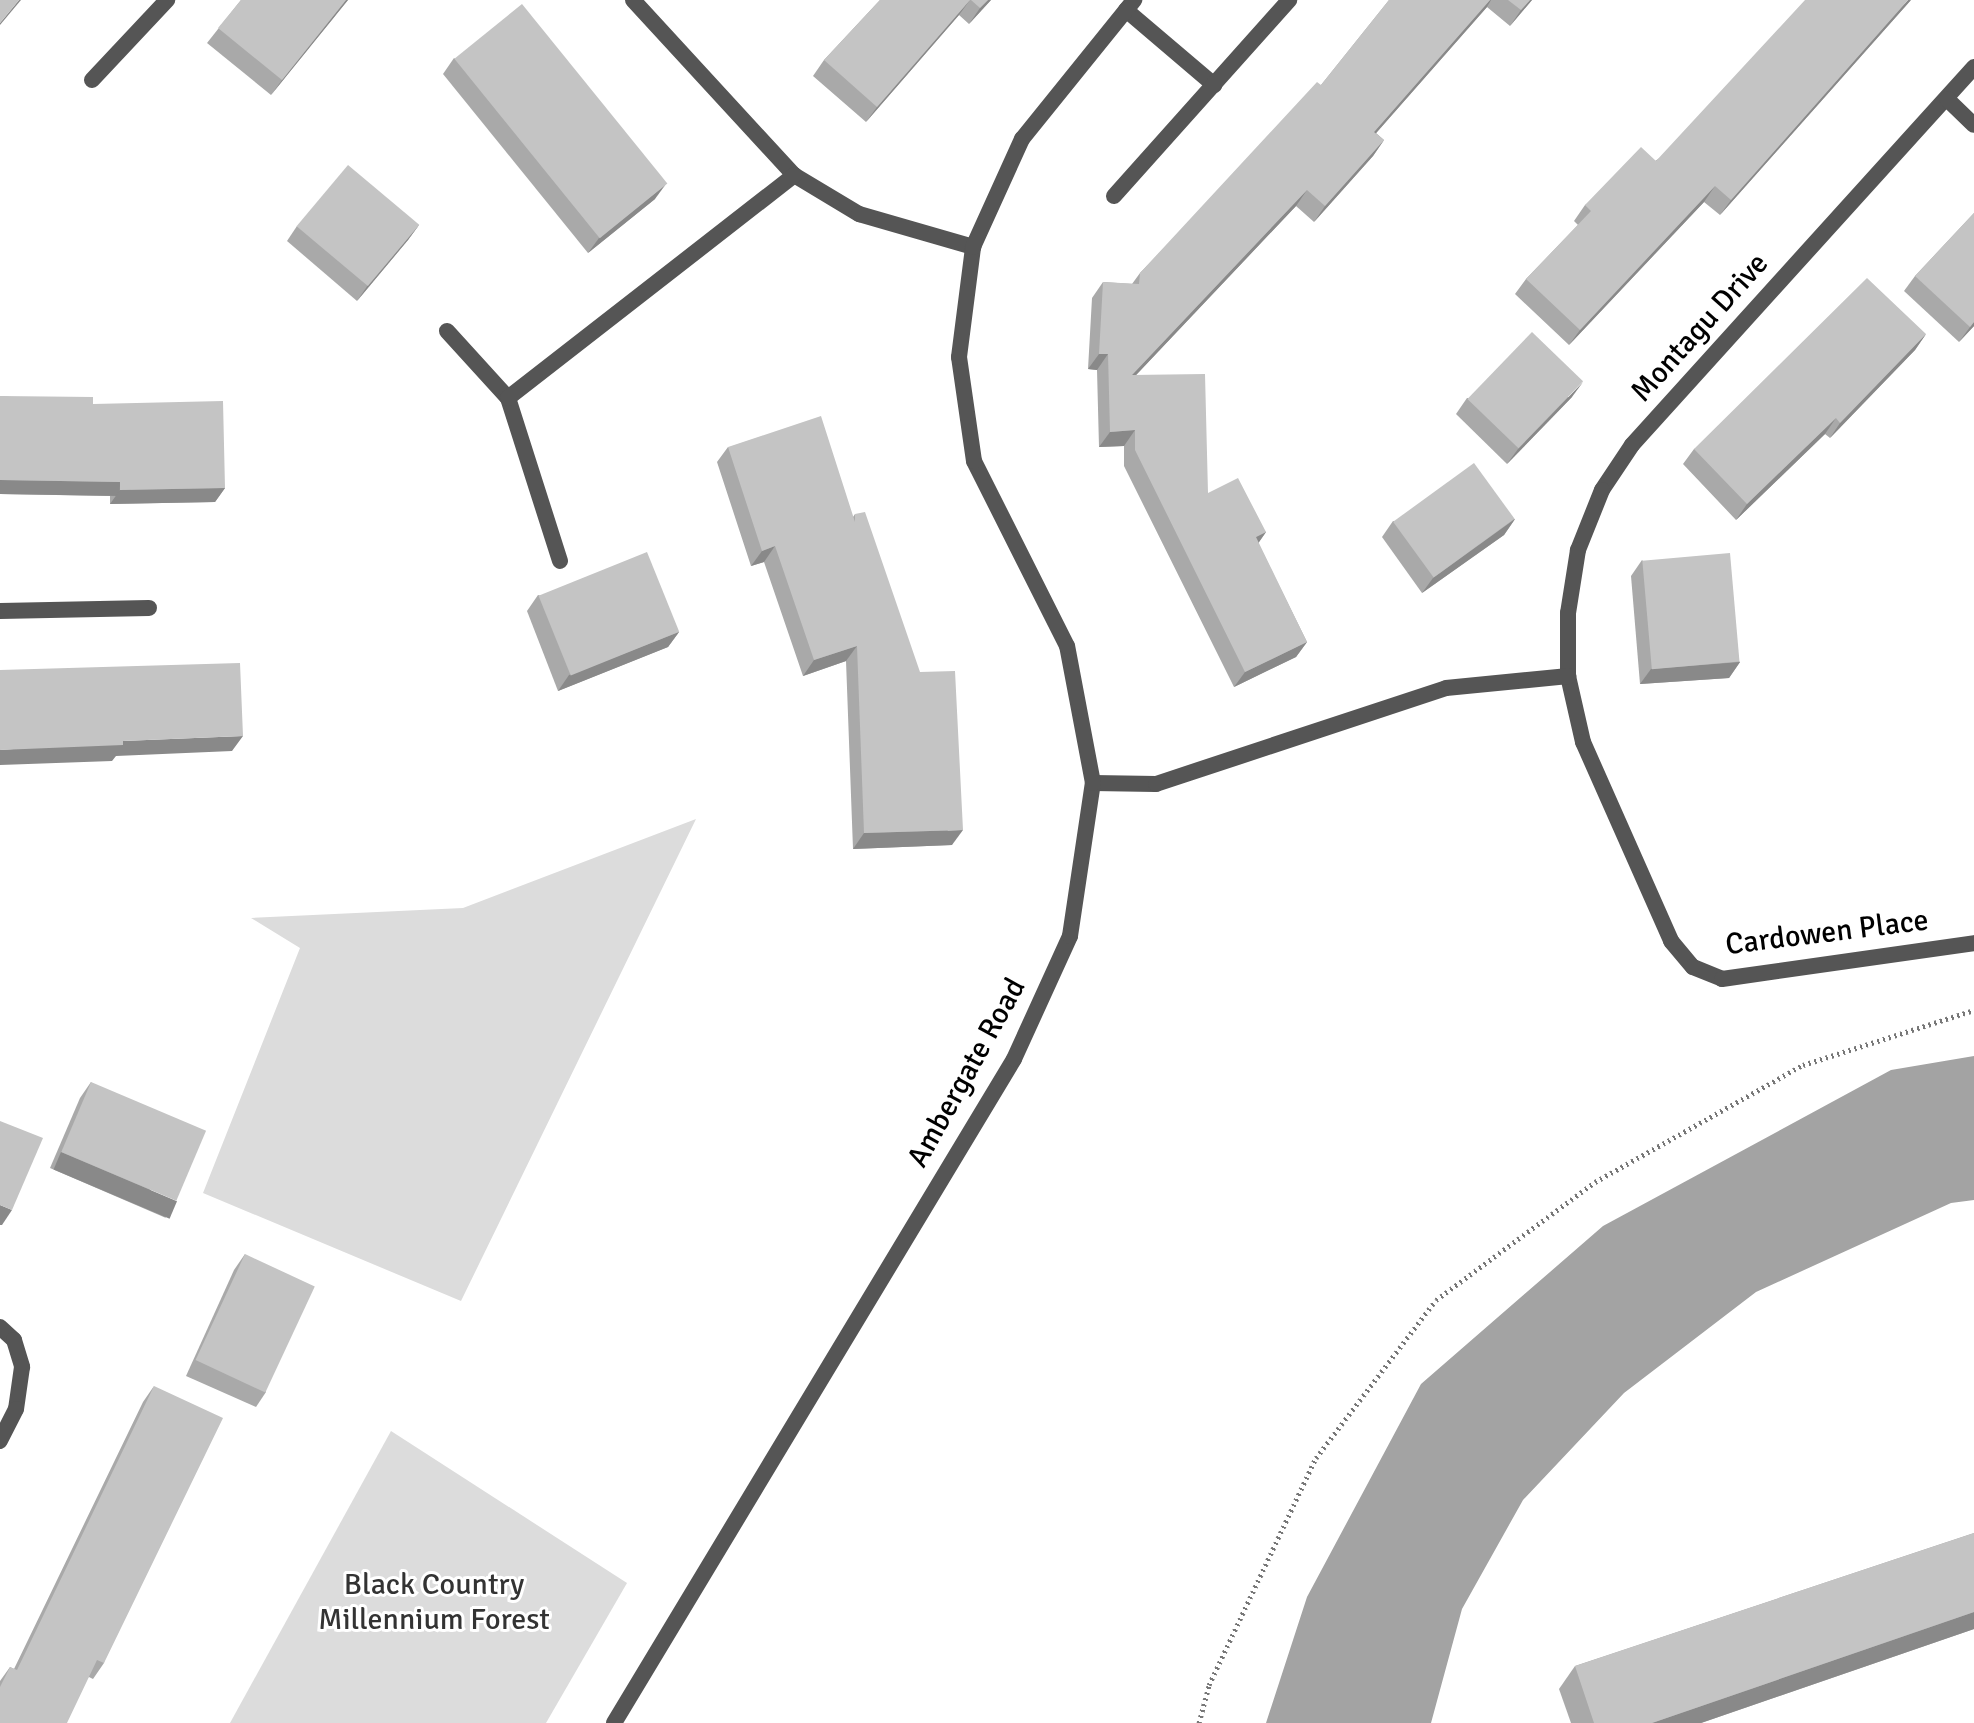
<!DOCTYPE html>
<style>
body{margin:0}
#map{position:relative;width:1974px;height:1723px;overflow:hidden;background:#fff;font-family:Signika,sans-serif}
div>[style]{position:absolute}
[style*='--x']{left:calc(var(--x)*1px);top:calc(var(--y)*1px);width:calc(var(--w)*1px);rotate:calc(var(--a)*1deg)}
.green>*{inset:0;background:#dcdcdc}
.water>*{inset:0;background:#a3a3a3}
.path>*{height:5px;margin-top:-2.5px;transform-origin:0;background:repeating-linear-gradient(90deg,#777 0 2px,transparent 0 6px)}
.minor>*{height:16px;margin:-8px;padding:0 8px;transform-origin:8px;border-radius:8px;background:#555}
.tertiary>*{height:16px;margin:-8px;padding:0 8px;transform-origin:8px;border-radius:8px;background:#555}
.wall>*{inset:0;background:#a9a9a9}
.shaded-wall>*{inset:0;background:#898989;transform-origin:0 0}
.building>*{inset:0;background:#c4c4c4;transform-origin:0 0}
span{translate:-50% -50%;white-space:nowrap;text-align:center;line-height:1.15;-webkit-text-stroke:6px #fff;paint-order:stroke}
.street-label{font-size:30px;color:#000}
.park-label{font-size:30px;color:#333}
</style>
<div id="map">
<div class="green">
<i style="clip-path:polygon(696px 819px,461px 1301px,203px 1193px,300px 948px,251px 918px,463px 908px)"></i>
<i style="clip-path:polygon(391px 1431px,627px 1583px,546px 1723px,230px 1723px)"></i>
</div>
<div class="water">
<i style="clip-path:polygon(1974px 1056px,1974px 1200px,1951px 1203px,1756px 1292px,1624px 1393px,1523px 1500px,1462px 1609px,1431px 1723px,1266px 1723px,1307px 1597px,1421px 1384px,1603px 1226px,1891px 1070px)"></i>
</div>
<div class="path">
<i style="--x:1199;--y:1723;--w:39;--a:-75"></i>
<i style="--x:1209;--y:1685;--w:251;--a:-64.8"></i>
<i style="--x:1316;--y:1458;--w:198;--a:-52.8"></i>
<i style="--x:1436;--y:1300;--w:198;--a:-36.6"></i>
<i style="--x:1595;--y:1182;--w:239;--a:-29.4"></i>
<i style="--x:1803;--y:1065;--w:180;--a:-17.8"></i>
</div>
<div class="minor">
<i style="--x:633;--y:0;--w:238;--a:47.4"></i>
<i style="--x:794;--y:175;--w:76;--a:31"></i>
<i style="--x:859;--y:214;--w:119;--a:16.1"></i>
<i style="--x:1126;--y:10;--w:116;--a:40.4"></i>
<i style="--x:1974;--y:67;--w:510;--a:132.14"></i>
<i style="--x:1632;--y:445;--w:54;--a:123.7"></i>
<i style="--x:1602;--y:490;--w:65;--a:111.8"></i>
<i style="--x:1578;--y:550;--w:64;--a:99"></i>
<i style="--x:1568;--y:613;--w:63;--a:90"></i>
<i style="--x:1568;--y:676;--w:68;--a:77.2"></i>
<i style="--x:1583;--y:742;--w:218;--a:66.1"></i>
<i style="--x:1671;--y:941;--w:34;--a:50"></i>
<i style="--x:1693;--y:967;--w:31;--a:22"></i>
<i style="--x:1722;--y:979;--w:255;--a:-8.1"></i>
<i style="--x:92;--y:80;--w:110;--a:-46.8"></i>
<i style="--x:1947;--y:99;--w:37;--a:44"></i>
<i style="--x:1114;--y:196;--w:263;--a:-48.2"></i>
<i style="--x:447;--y:331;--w:91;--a:47.7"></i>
<i style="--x:508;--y:398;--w:171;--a:72.3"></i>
<i style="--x:508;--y:398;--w:363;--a:-37.9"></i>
<i style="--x:0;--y:611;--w:149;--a:-1.2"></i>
<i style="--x:1093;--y:783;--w:63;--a:0.9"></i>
<i style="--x:1156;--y:784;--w:305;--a:-18.3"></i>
<i style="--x:1446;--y:688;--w:123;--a:-5.6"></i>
<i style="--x:0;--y:1327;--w:19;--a:43"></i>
<i style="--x:14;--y:1340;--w:28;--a:73"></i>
<i style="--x:22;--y:1367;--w:42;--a:98.1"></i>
<i style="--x:16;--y:1409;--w:36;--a:117"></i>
</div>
<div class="tertiary">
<i style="--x:614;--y:1723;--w:775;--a:-58.93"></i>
<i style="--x:1014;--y:1059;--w:135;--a:-65.5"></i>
<i style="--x:1070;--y:936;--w:155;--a:-81.5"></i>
<i style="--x:1093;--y:783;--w:139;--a:-100.7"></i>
<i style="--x:1067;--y:646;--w:207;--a:-116.7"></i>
<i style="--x:974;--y:461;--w:105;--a:-98.2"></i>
<i style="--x:959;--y:357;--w:111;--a:-82.7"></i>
<i style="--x:973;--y:247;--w:119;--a:-65.6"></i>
<i style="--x:1022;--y:139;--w:179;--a:-51.1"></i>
</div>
<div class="wall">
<i style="clip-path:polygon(241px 0,348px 0,271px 95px,207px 43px)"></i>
<i style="clip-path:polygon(880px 0,991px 0,969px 24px,959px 15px,866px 122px,813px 76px,824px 60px)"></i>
<i style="clip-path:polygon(1389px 0,1532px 0,1510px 26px,1487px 7px,1376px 133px,1384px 140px,1373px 156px,1314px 222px,1296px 206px,1136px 375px,1208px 493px,1266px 532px,1258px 543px,1307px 642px,1296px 657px,1234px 687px,1124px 466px,1124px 446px,1099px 447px,1097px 370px,1088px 369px,1092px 298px,1103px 282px,1132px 284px,1140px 273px,1321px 85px)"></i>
<i style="clip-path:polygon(1911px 0,1720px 215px,1704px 202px,1569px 345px,1515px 294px,1526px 279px,1578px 225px,1574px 221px,1585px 205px)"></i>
<i style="clip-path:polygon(454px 58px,655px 199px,588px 253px,443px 74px)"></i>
<i style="clip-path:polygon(1974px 213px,1974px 326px,1959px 342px,1904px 291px,1915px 276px)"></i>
<i style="clip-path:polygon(419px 225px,408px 240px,357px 301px,287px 241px,297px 226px)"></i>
<i style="clip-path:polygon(1926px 334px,1915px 350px,1830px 438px,1825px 434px,1736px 520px,1683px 464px,1694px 449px)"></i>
<i style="clip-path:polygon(0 396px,93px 404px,225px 488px,215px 502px,110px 504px,110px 496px,0 494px)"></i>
<i style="clip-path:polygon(1572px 397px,1507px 464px,1456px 414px,1467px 398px)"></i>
<i style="clip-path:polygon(728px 447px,853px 517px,855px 514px,952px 845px,853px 849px,846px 661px,803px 676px,764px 562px,751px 566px,717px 462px)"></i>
<i style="clip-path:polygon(1515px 519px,1504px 535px,1422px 593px,1382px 537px,1393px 521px)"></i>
<i style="clip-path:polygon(1642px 560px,1740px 662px,1729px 678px,1640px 684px,1631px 576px)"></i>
<i style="clip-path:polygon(538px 595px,679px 632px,668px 647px,558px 691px,527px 611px)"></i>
<i style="clip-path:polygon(91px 1082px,166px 1218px,50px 1168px,80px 1098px)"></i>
<i style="clip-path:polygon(245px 1254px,266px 1392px,256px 1407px,186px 1376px,234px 1270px)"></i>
<i style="clip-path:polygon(154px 1386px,104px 1663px,93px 1679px,89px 1677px,0 1723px,0 1681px,10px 1667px,14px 1669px,143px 1402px)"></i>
<i style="clip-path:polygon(1974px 1533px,1974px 1629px,1701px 1723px,1571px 1723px,1559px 1689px,1575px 1666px)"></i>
</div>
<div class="shaded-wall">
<i style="clip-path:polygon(19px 0,21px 0,0 25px,0 23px)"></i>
<i style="clip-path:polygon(346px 0,348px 0,271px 95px,282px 80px)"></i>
<i style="clip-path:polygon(970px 0,959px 15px,866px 122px,877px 107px)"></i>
<i style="clip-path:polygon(988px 0,991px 0,969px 24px,980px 8px)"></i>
<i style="clip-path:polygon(1490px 0,1491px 0,1487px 7px,1363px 148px,1374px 132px)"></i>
<i style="clip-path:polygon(1530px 0,1532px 0,1510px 26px,1521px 10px)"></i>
<i style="clip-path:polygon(1908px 0,1911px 0,1720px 215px,1731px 200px)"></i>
<i style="clip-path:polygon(1384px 140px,1373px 156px,1314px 222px,1325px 206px)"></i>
<i style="clip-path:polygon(666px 184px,655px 199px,588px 253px,599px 238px)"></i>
<i style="clip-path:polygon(1715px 186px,1704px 202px,1569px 345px,1580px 330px)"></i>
<i style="clip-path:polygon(1307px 190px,1296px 206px,1121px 391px,1132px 375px)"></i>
<i style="clip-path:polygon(419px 225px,408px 240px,357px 301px,368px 285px)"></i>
<i style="clip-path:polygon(1974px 322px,1974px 326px,1959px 342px,1970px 327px)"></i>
<i style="clip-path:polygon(1926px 334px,1915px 350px,1830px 438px,1840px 423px)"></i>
<i style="clip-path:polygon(1099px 354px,1108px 354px,1097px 370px,1088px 369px)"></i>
<i style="clip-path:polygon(1583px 382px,1572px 397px,1507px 464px,1518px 449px)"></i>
<i style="clip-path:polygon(1836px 418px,1825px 434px,1736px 520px,1747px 504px)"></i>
<i style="clip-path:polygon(1135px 430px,1124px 446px,1099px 447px,1110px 432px)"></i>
<i style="left:0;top:480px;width:120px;height:14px;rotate:1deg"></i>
<i style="clip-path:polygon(225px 488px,215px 502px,110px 504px,120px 490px)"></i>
<i style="clip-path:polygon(1515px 519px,1504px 535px,1422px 593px,1433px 578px)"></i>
<i style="clip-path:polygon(1266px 532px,1255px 548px,1256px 537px)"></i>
<i style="clip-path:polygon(775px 546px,764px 562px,751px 566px,762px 551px)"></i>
<i style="clip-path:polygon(679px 632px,668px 647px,558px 691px,569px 675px)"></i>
<i style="clip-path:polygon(1307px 642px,1296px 657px,1234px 687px,1245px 672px)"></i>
<i style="clip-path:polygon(857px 646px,846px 661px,803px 676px,814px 660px)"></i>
<i style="clip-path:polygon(1740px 662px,1729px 678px,1640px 684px,1651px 669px)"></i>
<i style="clip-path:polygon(243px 736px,232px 751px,116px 756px,112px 761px,0 765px,0 750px,123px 741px)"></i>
<i style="clip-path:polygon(963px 830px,952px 845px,853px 849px,864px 833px)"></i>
<i style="left:61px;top:1152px;width:126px;height:19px;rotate:23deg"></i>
<i style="clip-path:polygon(0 1205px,12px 1210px,2px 1225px,0 1225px)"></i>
<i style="clip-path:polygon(1974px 1612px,1974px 1629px,1701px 1723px,1652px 1723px)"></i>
</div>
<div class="building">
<i style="clip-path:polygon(0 0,19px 0,0 23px)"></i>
<i style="clip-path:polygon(241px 0,346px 0,282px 80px,218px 28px)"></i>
<i style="clip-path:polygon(880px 0,970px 0,877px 107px,824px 60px)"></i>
<i style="clip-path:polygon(971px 0,988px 0,980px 8px)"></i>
<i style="clip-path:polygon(1389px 0,1490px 0,1374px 132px,1384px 140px,1325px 206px,1307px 190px,1132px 375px,1205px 374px,1208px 493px,1238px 478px,1266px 532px,1256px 537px,1307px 642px,1245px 672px,1135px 450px,1135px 430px,1110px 432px,1108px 354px,1099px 354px,1103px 282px,1139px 284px,1140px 273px,1317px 82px,1321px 85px)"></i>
<i style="clip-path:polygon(1508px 0,1530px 0,1521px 10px)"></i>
<i style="clip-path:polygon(1805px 0,1908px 0,1731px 200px,1715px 186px,1580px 330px,1526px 279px,1591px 211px,1585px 205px,1641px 147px,1656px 161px)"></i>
<i style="left:522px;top:4px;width:231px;height:87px;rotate:51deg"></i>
<i style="left:348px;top:165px;width:93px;height:80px;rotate:40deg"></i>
<i style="clip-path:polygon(1974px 213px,1974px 322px,1970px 327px,1915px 276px)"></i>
<i style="clip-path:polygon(1867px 278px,1926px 334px,1840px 423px,1836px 418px,1747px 504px,1694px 449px)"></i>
<i style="left:1532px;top:332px;width:71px;height:93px;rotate:44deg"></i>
<i style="clip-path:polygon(0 396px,93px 397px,93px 404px,223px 401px,225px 488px,120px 490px,120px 482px,0 480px)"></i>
<i style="clip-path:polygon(821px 416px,855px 522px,855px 514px,865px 512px,920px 672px,955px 671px,963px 830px,864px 833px,857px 646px,814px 660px,775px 546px,762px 551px,728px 447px)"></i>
<i style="left:1474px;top:463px;width:69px;height:100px;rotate:54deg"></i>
<i style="left:647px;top:552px;width:86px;height:117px;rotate:68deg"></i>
<i style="left:1730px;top:553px;width:109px;height:88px;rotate:85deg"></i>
<i style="clip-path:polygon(240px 663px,243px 736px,123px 741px,123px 745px,0 750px,0 670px)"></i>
<i style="left:91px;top:1082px;width:125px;height:76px;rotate:23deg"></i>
<i style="clip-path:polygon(0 1121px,43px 1138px,12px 1210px,0 1205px)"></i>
<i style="left:245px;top:1254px;width:77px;height:117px;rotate:25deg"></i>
<i style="clip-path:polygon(154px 1386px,223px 1418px,104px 1663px,97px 1660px,67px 1723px,0 1723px,0 1687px,10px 1667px,17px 1670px)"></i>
<i style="clip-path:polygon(1974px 1533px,1974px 1612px,1652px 1723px,1594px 1723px,1575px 1666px)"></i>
</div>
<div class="street-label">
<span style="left:1700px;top:328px;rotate:-48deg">Montagu Drive</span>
<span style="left:1827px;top:933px;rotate:-7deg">Cardowen Place</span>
<span style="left:967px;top:1073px;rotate:-61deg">Ambergate Road</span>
</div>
<div class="park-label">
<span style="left:434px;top:1602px">Black Country<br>Millennium Forest</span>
</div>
</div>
